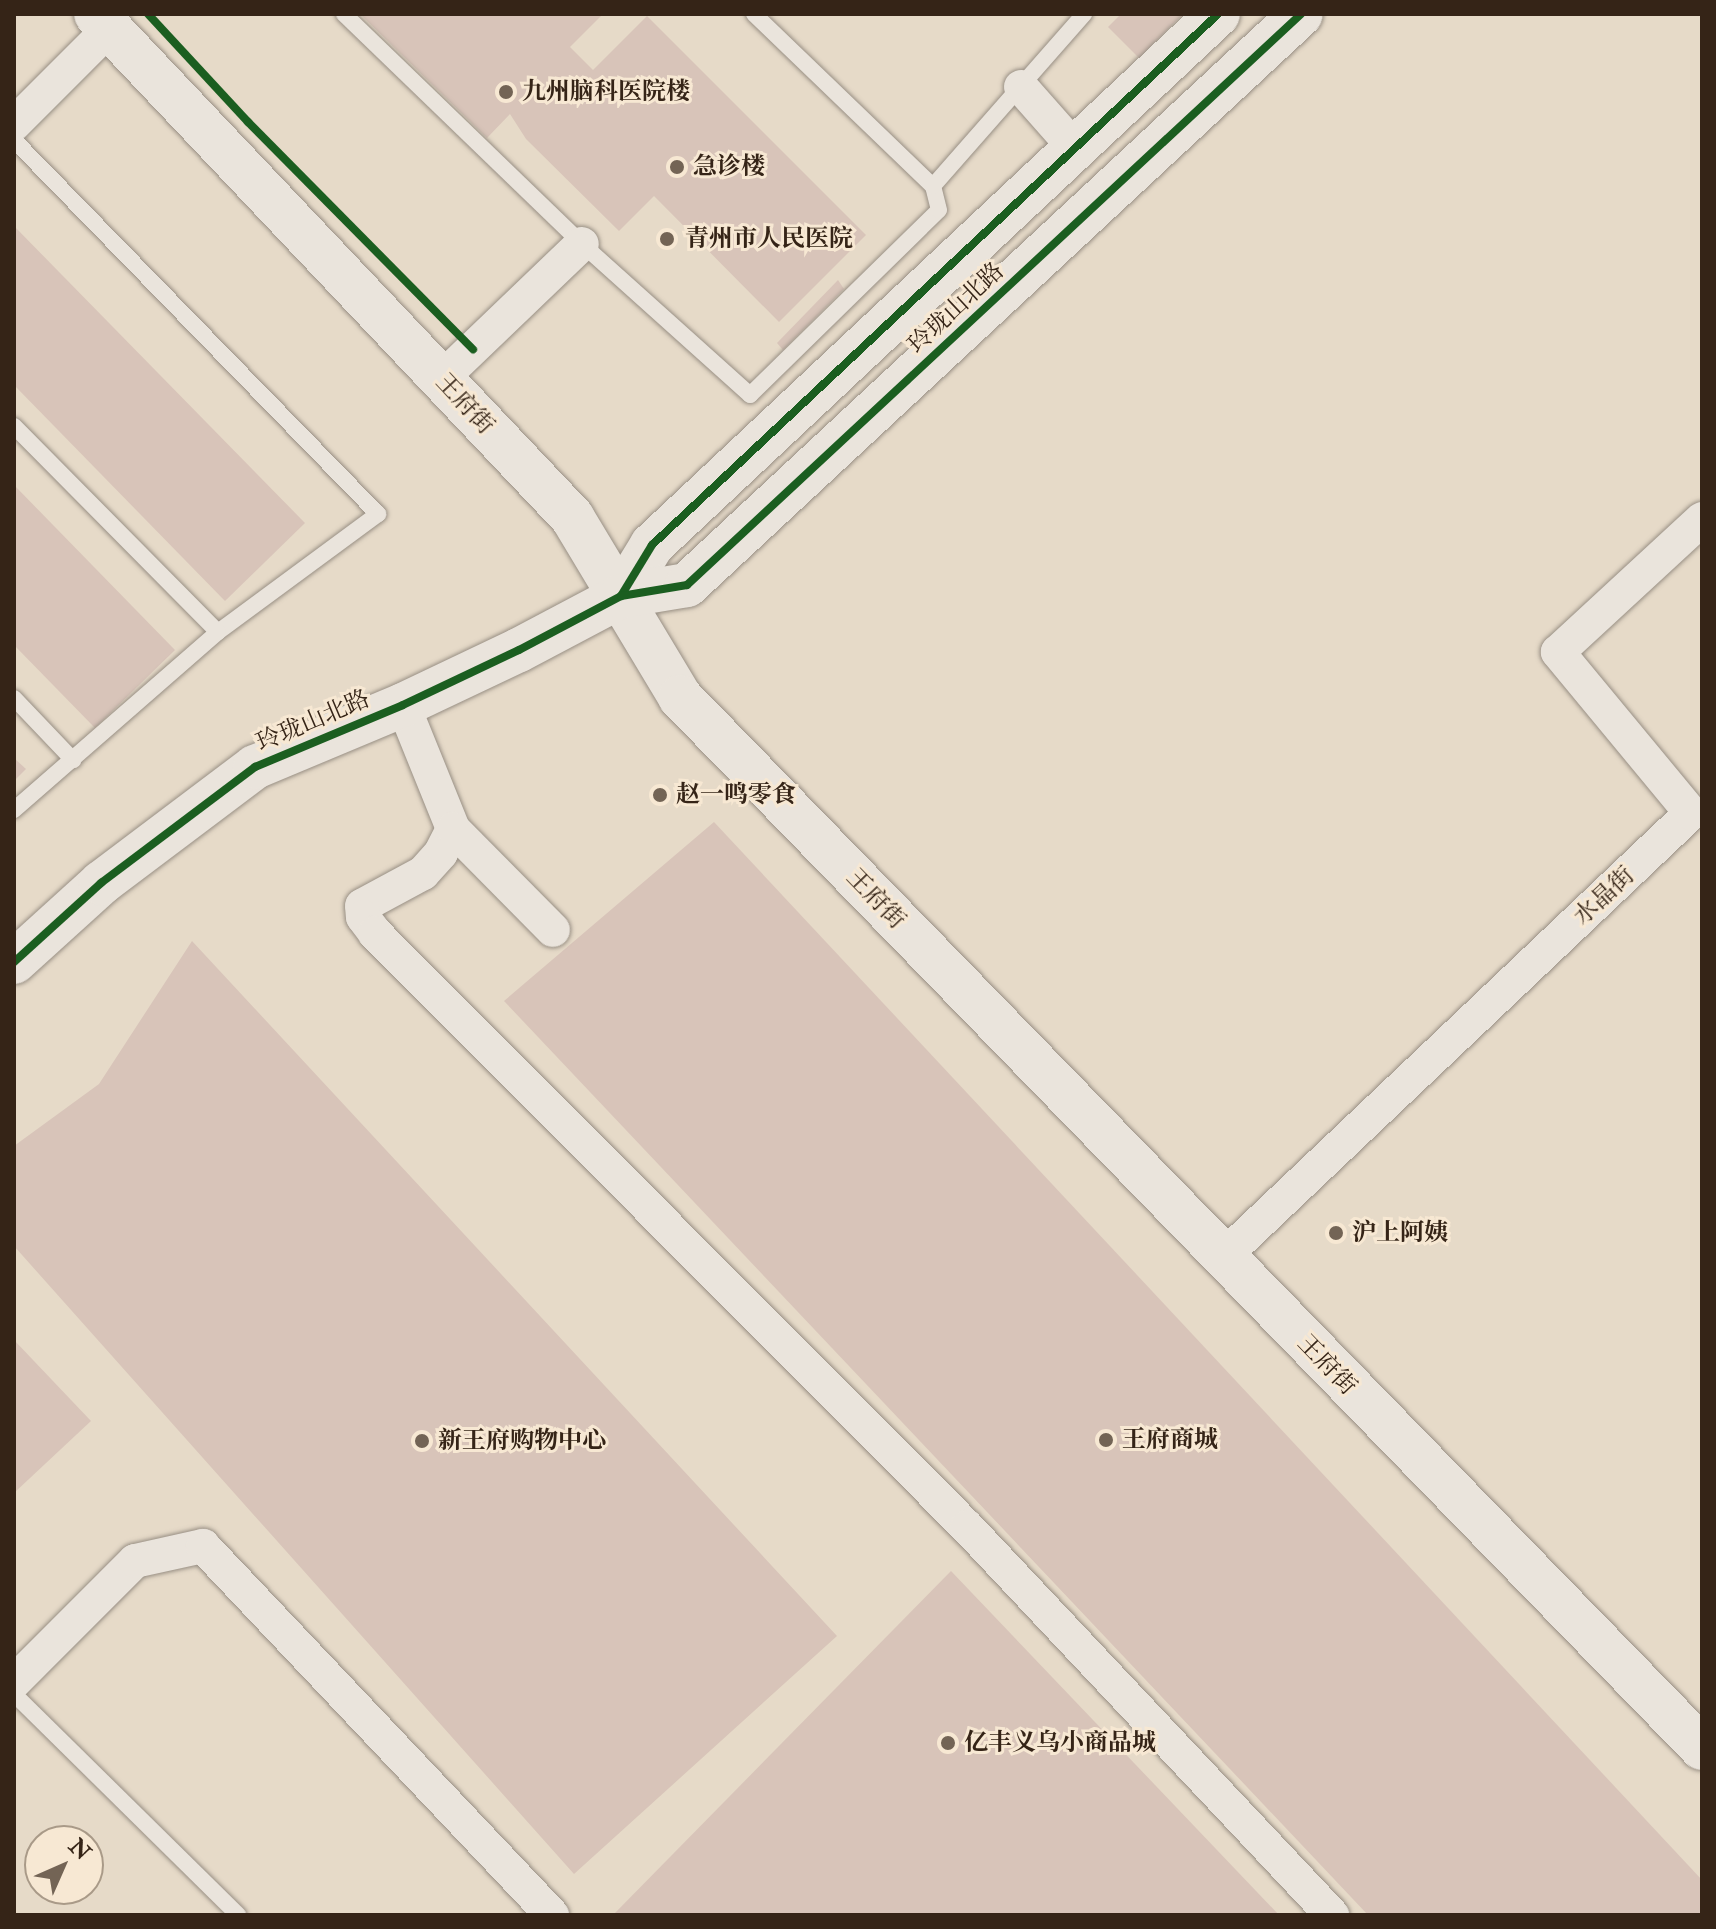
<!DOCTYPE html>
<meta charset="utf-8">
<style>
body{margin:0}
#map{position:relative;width:1716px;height:1929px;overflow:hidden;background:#e6dac8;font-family:"IM FELL Double Pica","Noto Serif SC",serif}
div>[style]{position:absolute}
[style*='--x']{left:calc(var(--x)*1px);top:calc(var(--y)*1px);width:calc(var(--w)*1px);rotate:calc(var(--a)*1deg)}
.building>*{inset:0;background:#d8c4b9}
.roads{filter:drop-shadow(0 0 2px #988f84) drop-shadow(0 0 2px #988f84)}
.lane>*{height:16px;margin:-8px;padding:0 8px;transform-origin:8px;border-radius:8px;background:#eae4dc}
.street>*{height:34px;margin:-17px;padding:0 17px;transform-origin:17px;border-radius:17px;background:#eae4dc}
.secondary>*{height:44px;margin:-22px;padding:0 22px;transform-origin:22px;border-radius:22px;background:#eae4dc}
.cycleway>*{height:8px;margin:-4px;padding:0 4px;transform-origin:4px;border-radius:4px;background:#1b5e20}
.dots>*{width:22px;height:22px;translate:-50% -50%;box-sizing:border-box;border:4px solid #f7e8d3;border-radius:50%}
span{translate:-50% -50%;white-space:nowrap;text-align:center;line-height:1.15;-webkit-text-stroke:6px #f7e8d3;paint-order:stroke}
.poi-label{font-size:24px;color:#352417;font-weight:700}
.left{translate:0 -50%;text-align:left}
.street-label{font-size:24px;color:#352417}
.frame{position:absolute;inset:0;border:16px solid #352417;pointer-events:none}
.north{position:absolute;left:24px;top:1825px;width:80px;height:80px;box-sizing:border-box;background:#f7e8d3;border:2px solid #a99a88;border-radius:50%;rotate:45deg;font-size:22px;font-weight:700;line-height:32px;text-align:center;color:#352417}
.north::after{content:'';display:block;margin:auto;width:28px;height:36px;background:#736455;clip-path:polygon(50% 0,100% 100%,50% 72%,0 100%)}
</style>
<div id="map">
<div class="building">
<i style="clip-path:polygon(360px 14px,603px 14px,570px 47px,593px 70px,647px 16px,866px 235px,779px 322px,654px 196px,619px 231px,526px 139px,510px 114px,487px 138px)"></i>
<i style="clip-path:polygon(1121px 14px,1183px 14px,1139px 58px,1108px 27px)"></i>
<i style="clip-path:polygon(14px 226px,305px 523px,225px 601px,14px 385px)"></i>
<i style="clip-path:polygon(838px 280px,844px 289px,783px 350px,777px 343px)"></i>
<i style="clip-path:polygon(14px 485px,175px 650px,95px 728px,14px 645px)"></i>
<i style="clip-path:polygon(14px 758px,26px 769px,14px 781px)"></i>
<i style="clip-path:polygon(714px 822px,1702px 1880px,1702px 1915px,1368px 1915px,504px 1001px)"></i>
<i style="clip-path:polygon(192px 941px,837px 1636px,574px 1874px,14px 1246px,14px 1146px,99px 1084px)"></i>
<i style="clip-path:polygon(14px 1340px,91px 1421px,14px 1493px)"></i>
<i style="clip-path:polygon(951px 1571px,1279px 1915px,613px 1915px)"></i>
</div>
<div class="roads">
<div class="lane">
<i style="--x:344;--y:14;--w:331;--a:44"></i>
<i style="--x:582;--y:244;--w:226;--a:41.9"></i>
<i style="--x:750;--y:395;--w:264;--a:-44.4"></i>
<i style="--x:939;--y:210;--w:25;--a:-104"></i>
<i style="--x:754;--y:14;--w:248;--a:43.9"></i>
<i style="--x:933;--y:186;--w:229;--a:-48.7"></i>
<i style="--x:14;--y:140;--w:522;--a:45.78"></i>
<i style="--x:378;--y:514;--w:199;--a:143.6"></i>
<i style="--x:218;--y:632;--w:271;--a:138.9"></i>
<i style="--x:14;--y:426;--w:290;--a:45.3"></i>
<i style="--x:14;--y:698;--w:86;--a:46.4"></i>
<i style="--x:14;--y:1694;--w:315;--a:44.6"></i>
</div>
<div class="street">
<i style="--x:1021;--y:87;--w:81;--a:48.5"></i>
<i style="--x:14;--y:124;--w:136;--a:-45"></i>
<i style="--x:441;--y:379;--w:195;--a:-43.8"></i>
<i style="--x:403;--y:705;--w:134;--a:68"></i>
<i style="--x:453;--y:829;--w:27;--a:117"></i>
<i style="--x:441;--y:853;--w:27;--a:132"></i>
<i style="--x:423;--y:873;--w:69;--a:151.6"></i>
<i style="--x:362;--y:906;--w:11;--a:85"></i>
<i style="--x:363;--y:917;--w:20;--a:53"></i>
<i style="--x:375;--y:933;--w:839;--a:45.1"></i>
<i style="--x:967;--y:1527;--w:533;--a:46.75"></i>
<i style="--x:453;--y:829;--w:142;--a:45.3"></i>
<i style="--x:1223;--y:1257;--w:645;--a:-43.49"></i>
<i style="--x:1691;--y:813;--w:209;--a:-129.6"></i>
<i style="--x:1558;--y:652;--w:196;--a:-42.7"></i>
<i style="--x:14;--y:1682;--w:171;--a:-45"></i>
<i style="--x:135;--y:1561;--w:70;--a:-12.4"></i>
<i style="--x:203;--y:1546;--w:508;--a:46.6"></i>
</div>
<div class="secondary">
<i style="--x:96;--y:14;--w:693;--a:46.58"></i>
<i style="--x:572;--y:517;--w:210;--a:59"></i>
<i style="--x:680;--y:697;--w:1466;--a:45.8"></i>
<i style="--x:621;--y:596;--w:60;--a:-58.7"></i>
<i style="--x:652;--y:545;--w:776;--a:-43.17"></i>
<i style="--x:14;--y:962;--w:118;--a:-42.2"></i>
<i style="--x:101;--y:883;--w:193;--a:-37"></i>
<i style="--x:255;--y:767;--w:160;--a:-22.7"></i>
<i style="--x:403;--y:705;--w:128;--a:-25.4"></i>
<i style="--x:519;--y:650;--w:115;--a:-27.9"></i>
<i style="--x:621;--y:596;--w:67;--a:-9.5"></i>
<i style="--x:687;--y:585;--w:838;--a:-42.92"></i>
</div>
</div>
<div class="cycleway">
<i style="--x:148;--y:14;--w:147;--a:47.2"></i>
<i style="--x:248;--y:122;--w:320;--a:45.3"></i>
<i style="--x:621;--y:596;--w:60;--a:-58.7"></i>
<i style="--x:652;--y:545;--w:776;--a:-43.17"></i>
<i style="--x:14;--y:962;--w:118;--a:-42.2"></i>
<i style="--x:101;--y:883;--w:193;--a:-37"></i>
<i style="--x:255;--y:767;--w:160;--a:-22.7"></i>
<i style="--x:403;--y:705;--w:128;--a:-25.4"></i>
<i style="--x:519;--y:650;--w:115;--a:-27.9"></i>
<i style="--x:621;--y:596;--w:67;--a:-9.5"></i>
<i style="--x:687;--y:585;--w:838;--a:-42.92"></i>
</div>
<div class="dots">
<i style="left:506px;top:92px;background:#736455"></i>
<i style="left:677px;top:167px;background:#736455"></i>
<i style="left:667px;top:239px;background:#736455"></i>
<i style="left:660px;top:795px;background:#736455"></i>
<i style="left:1336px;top:1233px;background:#736455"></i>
<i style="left:1106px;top:1440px;background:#736455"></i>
<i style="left:422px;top:1441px;background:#736455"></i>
<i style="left:948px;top:1743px;background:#736455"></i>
</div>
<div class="poi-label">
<span class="left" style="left:522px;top:92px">九州脑科医院楼</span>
<span class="left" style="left:693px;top:167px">急诊楼</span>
<span class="left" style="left:685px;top:239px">青州市人民医院</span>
<span class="left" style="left:676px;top:795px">赵一鸣零食</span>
<span class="left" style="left:1352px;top:1233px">沪上阿姨</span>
<span class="left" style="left:1122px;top:1440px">王府商城</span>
<span class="left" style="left:438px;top:1441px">新王府购物中心</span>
<span class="left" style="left:964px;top:1743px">亿丰义乌小商品城</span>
</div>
<div class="street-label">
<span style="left:956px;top:308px;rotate:-43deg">玲珑山北路</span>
<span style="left:465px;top:404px;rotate:47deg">王府街</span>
<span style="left:313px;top:721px;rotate:-23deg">玲珑山北路</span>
<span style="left:1604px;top:896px;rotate:-43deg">水晶街</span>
<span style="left:876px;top:899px;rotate:46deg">王府街</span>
<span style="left:1327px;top:1365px;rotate:46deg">王府街</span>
</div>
<div class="frame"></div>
<div class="north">N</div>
</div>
